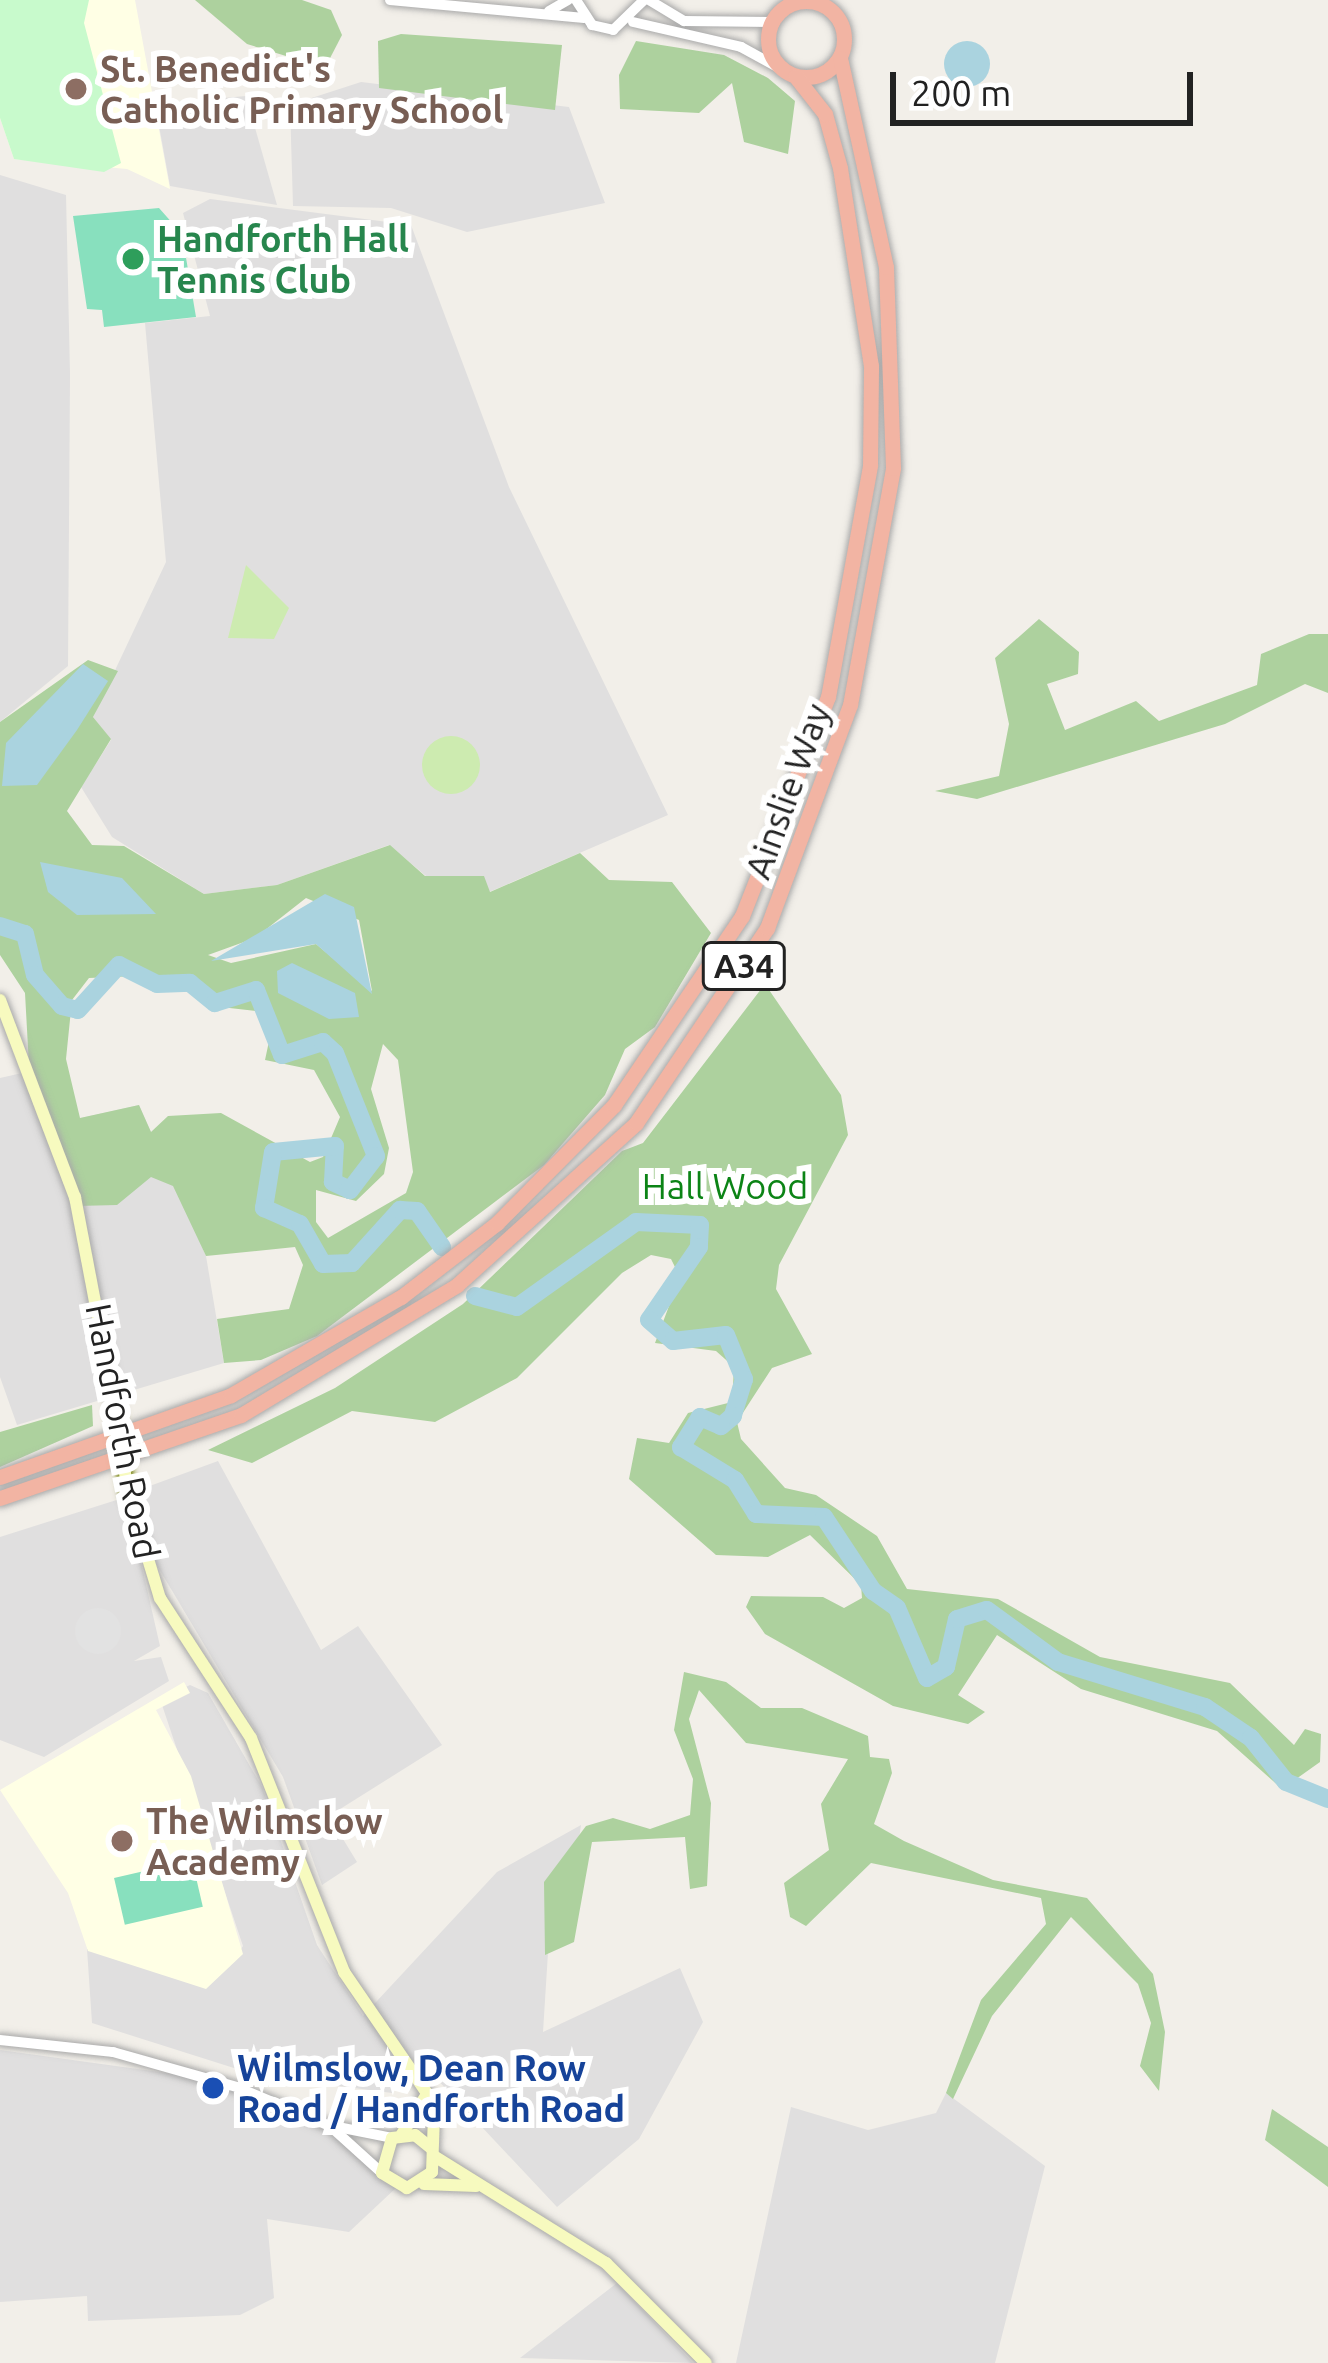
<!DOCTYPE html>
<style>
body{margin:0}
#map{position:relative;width:1328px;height:2363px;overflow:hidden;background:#f2efe9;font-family:Ubuntu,sans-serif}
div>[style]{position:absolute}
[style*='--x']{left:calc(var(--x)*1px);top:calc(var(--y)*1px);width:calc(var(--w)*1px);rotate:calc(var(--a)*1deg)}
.residential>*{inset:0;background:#e0dfdf}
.education>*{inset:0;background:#ffffe5}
.grass>*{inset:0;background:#cdebb0}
.round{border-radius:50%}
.forest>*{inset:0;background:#add19e}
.park>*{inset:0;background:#c8facc}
.pitch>*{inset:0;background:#88e0be;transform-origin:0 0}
.parking>*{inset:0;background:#e2e2e2}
.water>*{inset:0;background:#aad3df}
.river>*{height:18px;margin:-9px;padding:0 9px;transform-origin:9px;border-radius:9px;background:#aad3df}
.roads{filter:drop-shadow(0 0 3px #a9a9a9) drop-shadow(0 0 3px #a9a9a9)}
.tertiary>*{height:10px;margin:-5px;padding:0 5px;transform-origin:5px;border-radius:5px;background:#fff}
.secondary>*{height:12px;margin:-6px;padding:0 6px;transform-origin:6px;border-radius:6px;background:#f7fabf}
.trunk>*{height:15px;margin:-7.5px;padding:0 7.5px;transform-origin:7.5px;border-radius:7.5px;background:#f2b4a3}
.trunk>.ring{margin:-7.5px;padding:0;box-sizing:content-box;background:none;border:15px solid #f2b4a3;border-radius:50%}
.bridges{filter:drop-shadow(0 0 3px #707d05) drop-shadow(0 0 3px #707d05)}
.secondary-bridge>*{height:12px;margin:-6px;padding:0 6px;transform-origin:6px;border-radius:6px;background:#f7fabf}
.dots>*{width:33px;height:33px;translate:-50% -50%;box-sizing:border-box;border:6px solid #fff;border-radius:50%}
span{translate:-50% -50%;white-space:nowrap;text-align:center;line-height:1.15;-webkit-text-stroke:12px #fff;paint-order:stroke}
.shield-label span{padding:3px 9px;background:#fff;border:3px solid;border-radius:9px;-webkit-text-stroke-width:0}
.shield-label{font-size:33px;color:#222;font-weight:700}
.education-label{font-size:36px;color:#785e54;font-weight:700}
.left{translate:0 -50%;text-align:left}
.leisure-label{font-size:36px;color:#27864d;font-weight:700}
.street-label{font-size:36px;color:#222}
.park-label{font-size:36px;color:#0c8416}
.transit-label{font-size:36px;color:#164399;font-weight:700}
.scale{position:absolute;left:890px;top:72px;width:303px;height:54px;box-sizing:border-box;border:6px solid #222;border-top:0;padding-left:15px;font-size:36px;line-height:42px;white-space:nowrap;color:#222;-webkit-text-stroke:9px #fff;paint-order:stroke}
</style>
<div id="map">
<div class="residential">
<i style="clip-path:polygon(361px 82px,569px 107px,605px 203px,467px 232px,391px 208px,293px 206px,290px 105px)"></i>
<i style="clip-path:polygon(246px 96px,277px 205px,170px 186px,155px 104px)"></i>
<i style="clip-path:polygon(0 175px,66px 195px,70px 374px,68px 666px,0 722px)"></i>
<i style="clip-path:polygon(210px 199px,411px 225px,509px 487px,668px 815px,489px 892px,483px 876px,426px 876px,389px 845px,277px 885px,204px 894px,112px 837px,81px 787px,111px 740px,93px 717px,166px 562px,145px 323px,210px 316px,183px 213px)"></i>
<i style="clip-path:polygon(31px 1071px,50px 1125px,139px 1105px,206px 1256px,224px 1363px,17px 1425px,0 1377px,0 1078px)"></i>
<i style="clip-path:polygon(218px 1461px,321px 1650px,358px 1626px,442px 1745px,329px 1816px,357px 1862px,322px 1885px,283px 1777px,149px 1552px,137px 1506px,136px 1491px)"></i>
<i style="clip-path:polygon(126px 1497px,160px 1646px,134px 1661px,161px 1657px,169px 1681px,44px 1757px,0 1740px,0 1537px)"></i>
<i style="clip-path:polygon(190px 1685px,208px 1693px,262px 1787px,317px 1945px,363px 2016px,497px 1872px,581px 1825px,574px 1874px,550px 1921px,543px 2032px,680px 1968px,703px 2022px,639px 2139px,557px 2207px,417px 2058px,392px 2093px,256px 2075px,92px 2023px,87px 1949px,236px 1957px,243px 1946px,160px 1699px)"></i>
<i style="clip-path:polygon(0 2050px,210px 2079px,298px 2109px,397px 2187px,349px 2232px,267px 2219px,274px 2298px,240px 2315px,88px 2321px,87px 2296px,0 2302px)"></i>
<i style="clip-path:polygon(946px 2093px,1045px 2166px,995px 2363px,736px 2363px,791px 2107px,868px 2130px,936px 2113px)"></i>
<i style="clip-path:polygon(617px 2283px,693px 2363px,520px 2358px)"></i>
</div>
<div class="education">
<i style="clip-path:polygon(0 0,135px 0,170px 189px,127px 169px,14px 159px,0 118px)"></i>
<i style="clip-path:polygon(184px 1682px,190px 1693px,156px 1710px,191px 1776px,243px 1954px,206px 1989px,88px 1951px,68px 1893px,0 1790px)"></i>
</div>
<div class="grass">
<i style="clip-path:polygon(246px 565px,289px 608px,274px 639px,228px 638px)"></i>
<i class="round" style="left:422px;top:736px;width:58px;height:58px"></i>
</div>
<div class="forest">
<i style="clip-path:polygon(195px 0,302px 0,331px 10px,342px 35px,327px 64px,309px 63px,247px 44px)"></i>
<i style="clip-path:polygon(401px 34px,562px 45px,555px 110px,379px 88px,378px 41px)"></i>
<i style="clip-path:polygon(636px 41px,724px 55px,768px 78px,795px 101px,788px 154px,744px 142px,732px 83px,699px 113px,620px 109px,619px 75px)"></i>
<i style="clip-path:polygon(1039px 619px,1079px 652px,1078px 674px,1047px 684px,1065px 730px,1136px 701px,1159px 721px,1257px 685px,1261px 654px,1309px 634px,1328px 634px,1328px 693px,1305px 684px,1225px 724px,977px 799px,935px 791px,999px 776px,1009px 724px,995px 658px)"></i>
<i style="clip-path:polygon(evenodd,88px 660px,118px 671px,93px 717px,111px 739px,67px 811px,92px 845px,124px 846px,204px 894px,277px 885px,390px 845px,425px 876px,484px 876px,490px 892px,580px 853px,609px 880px,672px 882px,711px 933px,655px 1027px,625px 1049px,605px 1095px,544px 1165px,317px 1336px,261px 1360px,224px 1363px,217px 1319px,289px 1309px,303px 1265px,295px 1247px,206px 1256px,173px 1186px,151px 1177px,117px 1205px,77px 1206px,29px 1066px,25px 993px,0 955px,0 722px,88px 660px,306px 898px,359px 920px,372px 991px,316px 944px,231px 963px,208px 955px,255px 938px,306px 898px,88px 660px,160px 975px,212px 1006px,275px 1013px,265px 1060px,314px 1070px,340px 1117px,323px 1157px,310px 1162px,221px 1113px,168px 1116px,151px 1132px,139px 1105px,80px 1118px,66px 1059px,72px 1000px,89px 978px,160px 975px,88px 660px,383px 1044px,398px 1060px,413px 1172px,406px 1193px,328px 1238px,316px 1222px,316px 1190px,356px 1201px,384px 1174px,389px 1148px,371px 1089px,383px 1044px)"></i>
<i style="clip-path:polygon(765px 984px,841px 1095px,848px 1135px,779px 1265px,776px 1289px,812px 1354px,772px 1368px,737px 1422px,741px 1439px,785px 1488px,816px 1495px,877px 1536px,907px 1589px,998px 1599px,1100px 1657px,1230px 1683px,1294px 1745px,1305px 1729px,1321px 1734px,1320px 1762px,1282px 1789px,1217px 1731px,1081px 1689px,997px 1635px,958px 1695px,985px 1712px,968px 1724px,893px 1706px,765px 1634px,746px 1607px,751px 1596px,823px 1597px,844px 1608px,862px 1598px,861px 1585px,810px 1535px,768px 1557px,716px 1555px,629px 1479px,637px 1438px,669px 1443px,688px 1413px,732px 1402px,734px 1367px,716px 1351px,655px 1343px,680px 1277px,671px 1259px,651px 1255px,622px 1273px,517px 1378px,435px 1422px,352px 1411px,252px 1463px,208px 1450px,335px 1388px,463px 1304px,622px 1151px,643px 1143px)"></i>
<i style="clip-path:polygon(92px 1405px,93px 1426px,0 1467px,0 1432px)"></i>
<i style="clip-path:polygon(684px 1672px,726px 1682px,761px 1708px,802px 1708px,868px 1736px,870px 1757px,889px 1759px,892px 1773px,874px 1824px,904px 1841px,993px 1880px,1087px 1898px,1153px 1974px,1165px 2032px,1159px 2091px,1140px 2066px,1151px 2023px,1138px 1984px,1071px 1917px,992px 2016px,953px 2099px,946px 2093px,981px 2000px,1046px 1924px,1041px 1898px,871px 1863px,806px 1926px,790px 1917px,784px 1883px,829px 1850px,821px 1804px,848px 1759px,746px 1743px,699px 1690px,689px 1719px,711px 1803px,707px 1886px,690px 1889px,685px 1837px,592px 1842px,574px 1942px,545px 1955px,544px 1882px,586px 1826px,613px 1818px,650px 1829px,690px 1815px,693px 1779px,674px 1730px)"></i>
<i style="clip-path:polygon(1272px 2109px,1328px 2147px,1328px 2187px,1265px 2140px)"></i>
</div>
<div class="park">
<i style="clip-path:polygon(0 0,89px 0,84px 23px,121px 163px,104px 172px,14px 159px,0 118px)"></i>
</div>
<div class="pitch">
<i style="clip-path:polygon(159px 208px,182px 234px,196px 317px,104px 327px,102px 310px,87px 309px,73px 216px)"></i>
<i style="left:192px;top:1860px;width:48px;height:80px;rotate:77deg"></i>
</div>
<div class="parking">
<i class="round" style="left:75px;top:1608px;width:46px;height:46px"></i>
</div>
<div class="water">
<i class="round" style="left:944px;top:41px;width:46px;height:46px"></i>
<i style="clip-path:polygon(83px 664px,108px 681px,77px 730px,37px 785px,2px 786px,6px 743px)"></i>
<i style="clip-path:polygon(40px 862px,122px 878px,156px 914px,77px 915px,48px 892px)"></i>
<i style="clip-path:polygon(325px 894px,354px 907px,372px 994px,316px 944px,211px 961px)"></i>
<i style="clip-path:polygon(292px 963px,355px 993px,359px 1017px,329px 1019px,278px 993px,277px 971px)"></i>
</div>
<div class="river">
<i style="--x:0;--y:926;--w:26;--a:18"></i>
<i style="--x:25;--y:934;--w:42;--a:76.3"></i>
<i style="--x:35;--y:975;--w:41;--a:48.9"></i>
<i style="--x:62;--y:1006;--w:16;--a:14"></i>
<i style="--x:78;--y:1010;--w:61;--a:-47.7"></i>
<i style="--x:119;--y:965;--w:42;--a:26.6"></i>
<i style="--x:157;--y:984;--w:33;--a:-2"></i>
<i style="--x:190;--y:983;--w:32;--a:39"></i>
<i style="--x:215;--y:1003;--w:43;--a:-17.6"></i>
<i style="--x:256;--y:990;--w:70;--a:68.2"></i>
<i style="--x:282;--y:1055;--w:43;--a:-17.6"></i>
<i style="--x:323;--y:1042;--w:16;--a:43"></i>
<i style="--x:335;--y:1053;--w:111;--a:68.3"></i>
<i style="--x:376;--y:1156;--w:43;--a:127.4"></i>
<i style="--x:350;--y:1190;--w:19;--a:-155"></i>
<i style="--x:333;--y:1182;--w:36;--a:-87"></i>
<i style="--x:335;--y:1146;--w:62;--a:174.5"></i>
<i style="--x:273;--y:1152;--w:57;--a:99.1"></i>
<i style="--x:264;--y:1208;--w:39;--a:24"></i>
<i style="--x:300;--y:1224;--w:46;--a:60.1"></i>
<i style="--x:323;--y:1264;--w:29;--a:-2"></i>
<i style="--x:352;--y:1263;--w:72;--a:-47.8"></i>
<i style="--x:400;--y:1210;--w:17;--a:3"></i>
<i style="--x:417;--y:1211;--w:44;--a:55.2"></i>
<i style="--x:475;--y:1296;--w:43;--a:14.7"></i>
<i style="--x:517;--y:1307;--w:146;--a:-35.5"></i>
<i style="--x:636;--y:1222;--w:64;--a:2.7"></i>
<i style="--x:700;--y:1225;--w:22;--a:93"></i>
<i style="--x:699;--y:1247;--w:88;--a:124.4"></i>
<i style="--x:649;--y:1320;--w:32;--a:41"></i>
<i style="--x:673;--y:1341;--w:53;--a:-6.5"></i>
<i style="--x:726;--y:1335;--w:48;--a:67.8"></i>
<i style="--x:744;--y:1379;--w:39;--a:107"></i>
<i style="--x:733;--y:1416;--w:16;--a:140"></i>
<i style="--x:721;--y:1426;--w:23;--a:-157"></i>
<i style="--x:700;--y:1417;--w:36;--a:122"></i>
<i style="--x:681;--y:1447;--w:63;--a:31.4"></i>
<i style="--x:735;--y:1480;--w:40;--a:58"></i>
<i style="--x:756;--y:1514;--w:68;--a:2.5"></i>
<i style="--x:824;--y:1517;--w:89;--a:56.5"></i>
<i style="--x:873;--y:1591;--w:29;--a:35"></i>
<i style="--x:897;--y:1608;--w:76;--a:66.8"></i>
<i style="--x:927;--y:1678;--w:22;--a:-30"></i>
<i style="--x:946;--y:1667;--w:49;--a:-77.1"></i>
<i style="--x:957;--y:1619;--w:31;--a:-17"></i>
<i style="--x:987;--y:1610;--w:88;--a:36.2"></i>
<i style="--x:1058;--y:1662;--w:154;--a:17"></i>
<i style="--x:1205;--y:1707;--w:55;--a:34"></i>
<i style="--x:1251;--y:1738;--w:56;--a:51.5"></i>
<i style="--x:1286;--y:1782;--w:45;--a:22"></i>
</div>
<div class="roads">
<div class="tertiary">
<i style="--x:390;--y:0;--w:195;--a:5.3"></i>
<i style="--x:576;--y:0;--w:30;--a:57"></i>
<i style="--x:592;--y:25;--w:22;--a:13"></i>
<i style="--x:613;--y:30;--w:43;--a:-44.1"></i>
<i style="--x:649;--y:0;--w:41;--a:31"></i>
<i style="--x:684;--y:21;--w:88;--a:0.7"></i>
<i style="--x:549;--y:11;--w:22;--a:-30"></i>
<i style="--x:633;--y:22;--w:111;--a:13"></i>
<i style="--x:741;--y:47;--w:48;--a:28.7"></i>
<i style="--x:0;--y:2040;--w:114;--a:6.1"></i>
<i style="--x:113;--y:2052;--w:129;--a:15.8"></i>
<i style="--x:237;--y:2087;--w:101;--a:22.8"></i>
<i style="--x:330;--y:2126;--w:70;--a:42.1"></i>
<i style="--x:333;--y:2126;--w:60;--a:11.5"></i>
</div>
<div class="secondary">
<i style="--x:0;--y:1000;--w:211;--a:69.2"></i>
<i style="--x:75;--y:1197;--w:219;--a:79.2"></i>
<i style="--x:128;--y:1493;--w:110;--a:73.1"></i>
<i style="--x:160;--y:1598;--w:167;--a:57"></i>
<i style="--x:251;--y:1738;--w:252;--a:68.3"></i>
<i style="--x:344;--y:1972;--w:147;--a:55.6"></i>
<i style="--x:427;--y:2093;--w:23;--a:72"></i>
<i style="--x:434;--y:2115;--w:57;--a:92"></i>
<i style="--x:432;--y:2172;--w:30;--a:147"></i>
<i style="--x:407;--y:2188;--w:29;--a:-149"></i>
<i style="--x:382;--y:2173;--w:36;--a:-74"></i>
<i style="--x:392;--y:2138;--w:23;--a:-7"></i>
<i style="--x:415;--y:2135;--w:21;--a:39"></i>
<i style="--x:402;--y:2134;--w:47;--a:-58"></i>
<i style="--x:434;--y:2156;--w:203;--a:31.9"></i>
<i style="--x:606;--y:2263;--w:141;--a:45"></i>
<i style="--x:424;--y:2184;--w:52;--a:2.2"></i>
</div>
<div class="trunk">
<i class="ring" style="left:768px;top:1px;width:61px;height:61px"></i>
<i style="--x:0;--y:1477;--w:245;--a:-19.5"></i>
<i style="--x:231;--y:1395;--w:196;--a:-30"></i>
<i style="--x:401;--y:1297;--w:121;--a:-37.6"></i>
<i style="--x:497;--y:1223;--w:166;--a:-45.2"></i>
<i style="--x:614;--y:1105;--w:228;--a:-55.9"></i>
<i style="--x:742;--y:916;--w:235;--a:-68.6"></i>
<i style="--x:828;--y:697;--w:236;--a:-79.7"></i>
<i style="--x:870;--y:465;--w:99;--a:-89.4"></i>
<i style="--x:871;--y:366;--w:200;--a:-98.9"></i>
<i style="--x:840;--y:168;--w:56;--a:-105.5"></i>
<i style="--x:825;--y:114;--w:48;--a:-128.3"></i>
<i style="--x:0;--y:1498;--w:255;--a:-19"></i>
<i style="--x:241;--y:1415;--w:252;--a:-31"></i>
<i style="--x:457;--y:1285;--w:241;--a:-42.1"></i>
<i style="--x:636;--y:1123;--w:235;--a:-56.1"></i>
<i style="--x:767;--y:928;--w:238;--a:-69.6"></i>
<i style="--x:850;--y:705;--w:241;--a:-79.7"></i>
<i style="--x:893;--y:468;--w:201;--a:-92"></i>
<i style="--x:886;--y:267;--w:214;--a:-102.4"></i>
</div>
</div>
<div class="bridges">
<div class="secondary-bridge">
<i style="--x:116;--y:1412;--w:82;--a:81.6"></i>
</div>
</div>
<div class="dots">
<i style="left:76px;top:89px;background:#8d6e63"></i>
<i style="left:133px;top:259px;background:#2e9e5b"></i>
<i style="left:122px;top:1841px;background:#8d6e63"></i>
<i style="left:213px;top:2088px;background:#1a4fb4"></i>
</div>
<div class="shield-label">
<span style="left:744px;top:966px">A34</span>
</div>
<div class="education-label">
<span class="left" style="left:100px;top:89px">St. Benedict's<br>Catholic Primary School</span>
<span class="left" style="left:146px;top:1841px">The Wilmslow<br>Academy</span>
</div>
<div class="leisure-label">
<span class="left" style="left:157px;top:259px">Handforth Hall<br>Tennis Club</span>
</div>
<div class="street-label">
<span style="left:787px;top:791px;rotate:-70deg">Ainslie Way</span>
<span style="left:123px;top:1431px;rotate:79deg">Handforth Road</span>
</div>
<div class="park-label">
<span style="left:725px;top:1186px">Hall Wood</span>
</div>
<div class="transit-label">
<span class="left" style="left:237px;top:2088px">Wilmslow, Dean Row<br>Road / Handforth Road</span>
</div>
<div class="scale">200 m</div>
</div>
